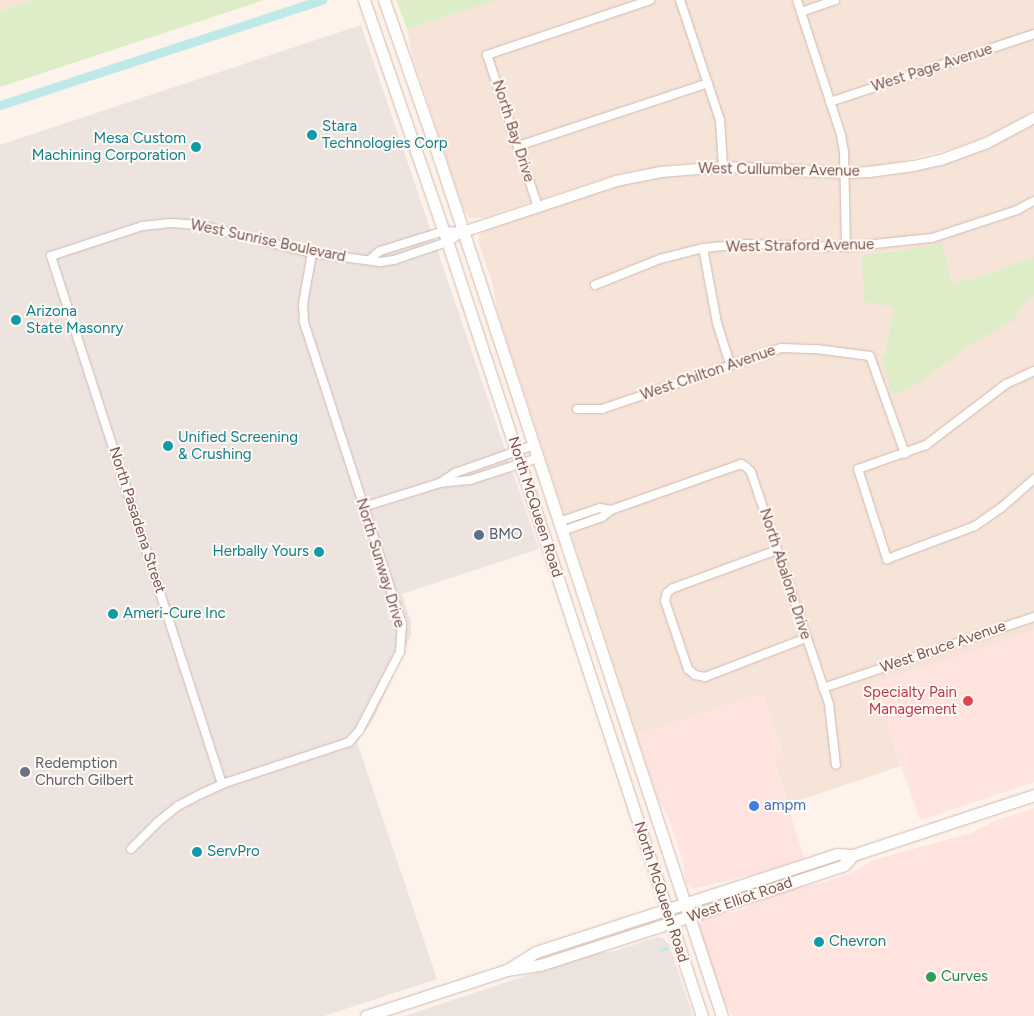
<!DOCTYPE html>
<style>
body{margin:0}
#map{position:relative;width:1034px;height:1016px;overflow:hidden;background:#fdf3eb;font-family:Figtree,sans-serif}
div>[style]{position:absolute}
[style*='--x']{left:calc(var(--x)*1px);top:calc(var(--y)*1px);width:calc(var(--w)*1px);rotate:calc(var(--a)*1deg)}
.residential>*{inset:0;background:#f6e4d9}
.commercial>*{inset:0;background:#fee3df}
.industrial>*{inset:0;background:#ede4e0}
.green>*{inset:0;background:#dcedc8}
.stream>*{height:2.5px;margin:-1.25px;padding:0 1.25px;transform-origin:1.25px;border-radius:1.25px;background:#bee9e9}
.canal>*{height:9px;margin:-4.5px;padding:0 4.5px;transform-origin:4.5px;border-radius:4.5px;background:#bee9e9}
.roads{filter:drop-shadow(0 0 1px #d2b9af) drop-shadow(0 0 1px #d2b9af)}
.minor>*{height:8px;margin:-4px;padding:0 4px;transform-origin:4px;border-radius:4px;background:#fff}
.tertiary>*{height:10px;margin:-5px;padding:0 5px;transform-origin:5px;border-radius:5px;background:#fff}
.secondary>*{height:11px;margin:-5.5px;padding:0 5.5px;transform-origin:5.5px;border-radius:5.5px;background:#fff}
.dots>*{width:14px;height:14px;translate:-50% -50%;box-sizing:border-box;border:2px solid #fff8f3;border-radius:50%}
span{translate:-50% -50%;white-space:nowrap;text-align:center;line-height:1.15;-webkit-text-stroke:4px #fff8f3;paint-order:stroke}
.street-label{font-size:15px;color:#7b554c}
.culture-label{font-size:15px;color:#0d838f}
.left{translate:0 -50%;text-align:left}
.right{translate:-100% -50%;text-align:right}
.service-label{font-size:15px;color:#4e5e75}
.health-label{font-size:15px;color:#be3a42}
.worship-label{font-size:15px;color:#5b616d}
.shop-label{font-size:15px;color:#366cbe}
.leisure-label{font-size:15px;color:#27864d}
</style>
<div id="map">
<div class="residential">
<i style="clip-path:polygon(0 0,33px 0,0 11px)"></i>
<i style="clip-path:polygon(498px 0,1034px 0,1034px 111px,995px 133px,952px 149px,884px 165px,836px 167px,714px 161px,676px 164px,621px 173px,482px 218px,469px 218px,464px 210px,412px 55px,407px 29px)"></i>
<i style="clip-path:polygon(1034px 124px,1034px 631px,874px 683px,901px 766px,788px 804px,774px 761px,784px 757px,763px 693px,637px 735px,497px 310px,492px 282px,478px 241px,480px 234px,486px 229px,622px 185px,659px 177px,721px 173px,833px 179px,869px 178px,909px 172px,957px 160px,986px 149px)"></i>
</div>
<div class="commercial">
<i style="clip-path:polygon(1034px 631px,1034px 782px,920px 820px,873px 683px)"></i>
<i style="clip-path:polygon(763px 693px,784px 758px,774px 762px,804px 858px,763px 872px,692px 889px,685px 881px,683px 862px,670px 822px,658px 799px,637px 735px)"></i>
<i style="clip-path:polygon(1034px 808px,1034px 1016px,733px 1016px,722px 998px,699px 930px,700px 921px,705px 917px,738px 911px,780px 892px,822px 883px,851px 873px,874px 860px,971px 833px,997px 820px)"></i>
</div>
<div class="industrial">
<i style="clip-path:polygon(361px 25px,539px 549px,402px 594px,411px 622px,411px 635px,373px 720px,357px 742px,437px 979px,324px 1016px,0 1016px,0 145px)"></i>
<i style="clip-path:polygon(657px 937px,663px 938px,669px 944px,693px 1016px,404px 1016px,592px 954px,615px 951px)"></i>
</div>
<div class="green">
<i style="clip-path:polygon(33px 0,264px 0,0 87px,0 11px)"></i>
<i style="clip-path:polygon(396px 0,498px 0,407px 29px)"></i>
<i style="clip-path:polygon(942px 243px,952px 284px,980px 277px,1034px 257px,1034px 296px,1029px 298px,1012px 321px,968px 346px,911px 388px,893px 394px,881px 357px,886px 353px,894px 307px,864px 302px,862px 255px,902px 251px)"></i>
</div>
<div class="stream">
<i style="--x:661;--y:950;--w:6;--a:-18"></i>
</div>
<div class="canal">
<i style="--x:0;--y:105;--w:339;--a:-18.1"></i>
</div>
<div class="roads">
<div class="minor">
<i style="--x:680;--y:0;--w:126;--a:71.6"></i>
<i style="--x:720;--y:120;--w:47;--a:86.3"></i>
<i style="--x:797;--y:0;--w:142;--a:71.9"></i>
<i style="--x:841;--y:135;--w:17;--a:80"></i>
<i style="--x:844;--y:152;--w:95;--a:88.8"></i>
<i style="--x:801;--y:12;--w:36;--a:-19"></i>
<i style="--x:830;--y:102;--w:215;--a:-18.4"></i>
<i style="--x:518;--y:146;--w:200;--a:-18.3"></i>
<i style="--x:538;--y:207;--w:160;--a:-108.5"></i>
<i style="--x:487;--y:55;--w:172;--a:-18.6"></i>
<i style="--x:703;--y:248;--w:76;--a:79.4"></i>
<i style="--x:717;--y:323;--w:43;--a:72.4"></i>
<i style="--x:369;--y:260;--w:14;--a:-39"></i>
<i style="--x:380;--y:251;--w:67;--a:-17.4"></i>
<i style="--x:444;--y:231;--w:19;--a:3"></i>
<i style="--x:595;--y:285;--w:70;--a:-21.8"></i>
<i style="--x:660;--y:259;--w:44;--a:-14.3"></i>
<i style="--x:703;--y:248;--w:43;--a:-5.3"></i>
<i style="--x:746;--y:244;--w:100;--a:1.7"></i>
<i style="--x:846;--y:247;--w:86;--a:-6"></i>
<i style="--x:932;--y:238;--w:89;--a:-18.2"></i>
<i style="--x:1017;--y:210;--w:19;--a:-28"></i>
<i style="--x:1034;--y:371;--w:31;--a:155"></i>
<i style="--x:1006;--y:384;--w:101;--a:142.7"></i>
<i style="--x:926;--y:445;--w:72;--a:160.6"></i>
<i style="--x:858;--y:469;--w:95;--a:72.1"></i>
<i style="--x:887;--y:559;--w:94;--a:-20.6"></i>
<i style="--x:975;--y:526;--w:32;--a:-35"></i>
<i style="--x:1001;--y:508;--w:44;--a:-41.3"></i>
<i style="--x:577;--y:409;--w:25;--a:0"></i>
<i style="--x:602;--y:409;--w:189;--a:-18.8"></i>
<i style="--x:781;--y:348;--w:36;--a:2"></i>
<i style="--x:817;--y:349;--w:53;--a:7.5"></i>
<i style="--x:870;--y:356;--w:104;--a:70.3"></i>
<i style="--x:441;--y:482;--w:17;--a:-33"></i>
<i style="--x:455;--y:473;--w:84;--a:-19.5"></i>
<i style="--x:363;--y:507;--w:81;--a:-17.3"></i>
<i style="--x:440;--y:483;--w:30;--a:-6"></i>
<i style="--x:470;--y:480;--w:71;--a:-17.9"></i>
<i style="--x:559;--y:522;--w:43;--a:-18.9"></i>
<i style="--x:600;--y:508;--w:11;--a:10"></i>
<i style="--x:562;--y:531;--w:42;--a:-19.3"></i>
<i style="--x:602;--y:517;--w:11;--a:-38"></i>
<i style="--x:611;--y:510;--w:138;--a:-19.5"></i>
<i style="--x:741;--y:464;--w:6;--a:31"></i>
<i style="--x:746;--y:467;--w:7;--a:45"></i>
<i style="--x:751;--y:472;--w:245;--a:71.4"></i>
<i style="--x:829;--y:704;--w:61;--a:83.5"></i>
<i style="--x:777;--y:550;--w:111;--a:159.9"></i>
<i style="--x:673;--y:588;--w:8;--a:140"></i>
<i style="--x:667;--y:593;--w:8;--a:104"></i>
<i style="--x:665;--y:601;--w:72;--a:71.3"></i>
<i style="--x:688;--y:669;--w:9;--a:41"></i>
<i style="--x:695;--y:675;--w:10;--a:11"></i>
<i style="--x:705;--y:677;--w:108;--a:-21.1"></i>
<i style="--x:823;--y:688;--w:223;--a:-18.6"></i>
<i style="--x:222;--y:784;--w:555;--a:-107.95"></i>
<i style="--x:51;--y:256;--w:96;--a:-18.2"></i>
<i style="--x:142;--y:226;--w:29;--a:-6"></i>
<i style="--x:171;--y:223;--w:28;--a:4"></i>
<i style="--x:199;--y:225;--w:116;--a:13.9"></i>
<i style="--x:312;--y:253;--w:69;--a:7.5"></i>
<i style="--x:380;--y:262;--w:14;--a:-8"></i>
<i style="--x:394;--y:260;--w:56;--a:-18.8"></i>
<i style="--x:447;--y:242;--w:19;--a:-32"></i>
<i style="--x:131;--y:849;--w:38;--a:-45"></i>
<i style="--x:158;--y:822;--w:26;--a:-39"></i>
<i style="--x:178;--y:806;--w:26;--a:-28"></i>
<i style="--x:201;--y:794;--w:23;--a:-25"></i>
<i style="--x:222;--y:784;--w:134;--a:-18.3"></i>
<i style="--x:349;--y:742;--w:15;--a:-48"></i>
<i style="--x:359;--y:731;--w:89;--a:-62.6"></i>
<i style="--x:400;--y:652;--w:28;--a:-86"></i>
<i style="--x:402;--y:624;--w:318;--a:-108"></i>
<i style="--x:304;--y:322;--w:18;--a:-93"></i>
<i style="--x:303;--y:304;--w:52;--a:-80"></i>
</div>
<div class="tertiary">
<i style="--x:463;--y:232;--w:161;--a:-18.4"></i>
<i style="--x:616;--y:181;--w:46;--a:-11.3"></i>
<i style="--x:661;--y:172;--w:62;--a:-4.6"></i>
<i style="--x:723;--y:167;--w:121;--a:2.8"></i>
<i style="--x:844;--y:173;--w:25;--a:-2"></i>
<i style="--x:869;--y:172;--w:45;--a:-7.6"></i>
<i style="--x:914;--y:166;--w:28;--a:-13"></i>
<i style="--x:941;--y:160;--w:49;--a:-20.3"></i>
<i style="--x:987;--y:143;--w:53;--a:-28"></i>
</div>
<div class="secondary">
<i style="--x:364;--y:0;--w:252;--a:71"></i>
<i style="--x:446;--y:238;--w:819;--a:71.79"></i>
<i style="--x:384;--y:0;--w:167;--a:70.8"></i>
<i style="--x:439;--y:158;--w:903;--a:71.75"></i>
<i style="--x:507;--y:970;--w:34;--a:-32"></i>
<i style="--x:536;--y:952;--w:317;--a:-18"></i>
<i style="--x:837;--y:854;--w:16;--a:4"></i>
<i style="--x:853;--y:855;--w:191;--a:-18.3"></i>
<i style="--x:366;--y:1016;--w:148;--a:-18.1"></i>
<i style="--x:507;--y:970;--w:33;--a:-9"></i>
<i style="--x:540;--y:965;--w:120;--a:-18"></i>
<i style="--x:654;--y:928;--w:200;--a:-18.3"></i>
<i style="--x:844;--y:865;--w:13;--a:-48"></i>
</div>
</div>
<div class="dots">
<i style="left:312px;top:135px;background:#0f9aa8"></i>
<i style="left:196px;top:147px;background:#0f9aa8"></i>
<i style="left:16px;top:320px;background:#0f9aa8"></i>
<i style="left:168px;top:446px;background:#0f9aa8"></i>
<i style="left:479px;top:535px;background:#5c6f8a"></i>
<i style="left:319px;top:552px;background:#0f9aa8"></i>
<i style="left:113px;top:614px;background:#0f9aa8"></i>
<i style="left:968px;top:701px;background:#e0444e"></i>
<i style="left:25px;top:772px;background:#6b7280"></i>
<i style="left:754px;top:806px;background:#3f7fe0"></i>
<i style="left:197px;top:852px;background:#0f9aa8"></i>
<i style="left:819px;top:942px;background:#0f9aa8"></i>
<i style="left:931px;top:977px;background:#2e9e5b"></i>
</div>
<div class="street-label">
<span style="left:932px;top:68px;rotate:-18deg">West Page Avenue</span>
<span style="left:513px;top:131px;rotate:72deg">North Bay Drive</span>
<span style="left:779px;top:170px;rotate:1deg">West Cullumber Avenue</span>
<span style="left:268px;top:241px;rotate:12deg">West Sunrise Boulevard</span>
<span style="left:800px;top:246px;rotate:-1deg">West Straford Avenue</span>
<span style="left:708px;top:373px;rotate:-19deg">West Chilton Avenue</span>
<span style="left:535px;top:507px;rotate:72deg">North McQueen Road</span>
<span style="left:137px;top:520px;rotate:72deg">North Pasadena Street</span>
<span style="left:380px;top:563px;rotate:73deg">North Sunway Drive</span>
<span style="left:785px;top:574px;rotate:72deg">North Abalone Drive</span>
<span style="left:943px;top:647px;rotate:-19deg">West Bruce Avenue</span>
<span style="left:661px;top:892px;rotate:72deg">North McQueen Road</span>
<span style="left:740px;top:900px;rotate:-19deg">West Elliot Road</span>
</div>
<div class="culture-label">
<span class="left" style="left:322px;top:135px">Stara<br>Technologies Corp</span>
<span class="right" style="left:186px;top:147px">Mesa Custom<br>Machining Corporation</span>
<span class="left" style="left:26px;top:320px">Arizona<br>State Masonry</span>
<span class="left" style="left:178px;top:446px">Unified Screening<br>&amp; Crushing</span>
<span class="right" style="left:309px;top:552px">Herbally Yours</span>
<span class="left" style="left:123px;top:614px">Ameri-Cure Inc</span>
<span class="left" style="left:207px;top:852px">ServPro</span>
<span class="left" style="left:829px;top:942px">Chevron</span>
</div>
<div class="service-label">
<span class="left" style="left:489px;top:535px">BMO</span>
</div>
<div class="health-label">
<span class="right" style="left:957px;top:701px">Specialty Pain<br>Management</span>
</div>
<div class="worship-label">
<span class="left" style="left:35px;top:772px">Redemption<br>Church Gilbert</span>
</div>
<div class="shop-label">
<span class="left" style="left:764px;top:806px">ampm</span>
</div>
<div class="leisure-label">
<span class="left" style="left:941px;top:977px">Curves</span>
</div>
</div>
